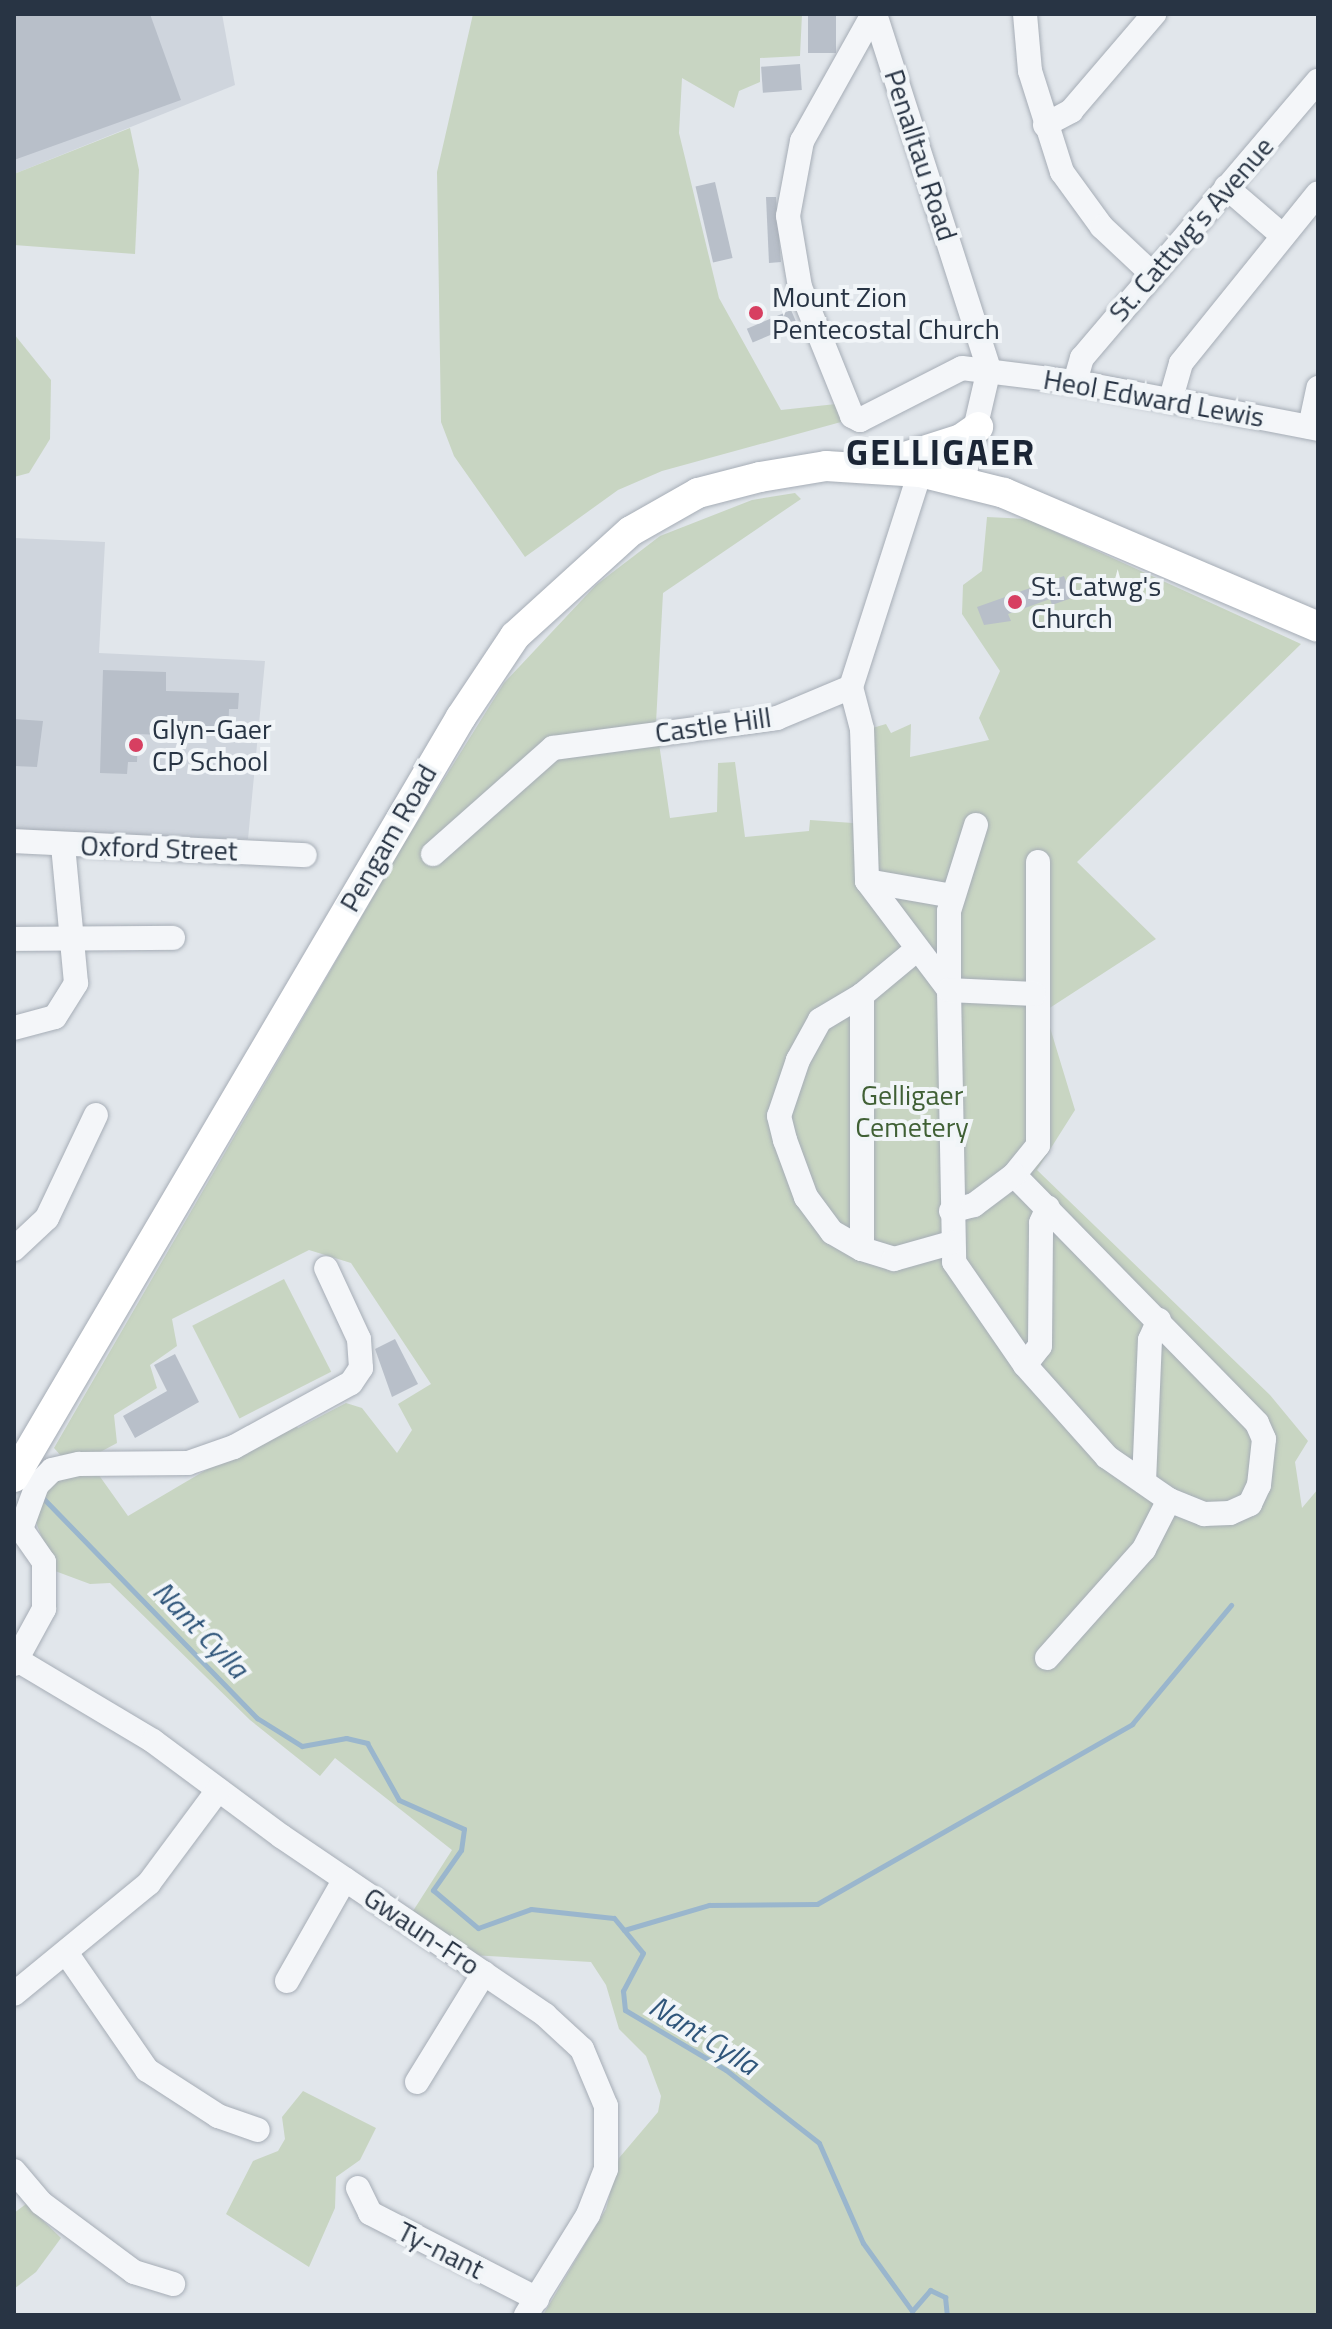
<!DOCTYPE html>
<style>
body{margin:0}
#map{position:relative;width:1332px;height:2329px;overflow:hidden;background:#e1e6eb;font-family:"Titillium Web",sans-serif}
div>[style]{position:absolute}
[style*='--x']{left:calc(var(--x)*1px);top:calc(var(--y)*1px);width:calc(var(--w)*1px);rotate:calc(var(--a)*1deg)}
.built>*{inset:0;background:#cfd5dd}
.green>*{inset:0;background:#c8d5c2;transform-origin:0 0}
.stream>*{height:5px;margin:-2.5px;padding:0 2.5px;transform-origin:2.5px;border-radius:2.5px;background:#9ab6cd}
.building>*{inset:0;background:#b8bfc9;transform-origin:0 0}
.roads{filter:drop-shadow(0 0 2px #a6adb6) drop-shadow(0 0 2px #a6adb6)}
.minor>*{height:24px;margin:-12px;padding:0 12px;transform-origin:12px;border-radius:12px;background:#f4f6f9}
.major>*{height:30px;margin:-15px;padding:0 15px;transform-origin:15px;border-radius:15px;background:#fff}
.dots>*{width:22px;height:22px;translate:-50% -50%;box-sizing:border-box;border:4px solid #f1f5f8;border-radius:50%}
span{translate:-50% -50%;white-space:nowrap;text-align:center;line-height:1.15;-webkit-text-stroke:8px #f1f5f8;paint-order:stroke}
.street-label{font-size:28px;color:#283444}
.poi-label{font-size:28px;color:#283444}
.left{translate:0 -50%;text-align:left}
.park-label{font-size:28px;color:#406035}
.water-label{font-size:30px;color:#30567b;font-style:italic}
.district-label{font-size:36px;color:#1b2535;font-weight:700;letter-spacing:2px}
.frame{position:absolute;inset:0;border:16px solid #283444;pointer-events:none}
</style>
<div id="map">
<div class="built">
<i style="clip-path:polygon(14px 14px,222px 14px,235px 85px,14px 174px)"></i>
<i style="clip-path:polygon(14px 538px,105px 542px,99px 653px,265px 661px,248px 839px,14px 832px)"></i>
</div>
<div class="green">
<i style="clip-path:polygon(473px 14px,802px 14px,800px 56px,760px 58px,760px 82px,739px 91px,734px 108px,682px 78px,679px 133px,719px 298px,781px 410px,836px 404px,841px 422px,662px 471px,618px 490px,525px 557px,454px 456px,441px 422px,437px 172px)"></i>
<i style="clip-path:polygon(130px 128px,139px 170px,135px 254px,14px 245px,14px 174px)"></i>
<i style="clip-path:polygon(14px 334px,51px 380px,50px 439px,29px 473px,14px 477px)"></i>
<i style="clip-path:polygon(795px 493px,801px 499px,663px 593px,656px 723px,670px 818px,717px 812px,718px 763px,735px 762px,745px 837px,809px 831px,810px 820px,853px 823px,855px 759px,869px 729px,886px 724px,891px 733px,911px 724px,910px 757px,989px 740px,979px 718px,1000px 671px,962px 614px,963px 585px,982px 571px,987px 517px,1027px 519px,1301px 644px,1077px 862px,1156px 939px,1045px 1011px,1075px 1110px,1037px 1170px,1270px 1395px,1308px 1441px,1295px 1462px,1302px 1508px,1318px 1489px,1318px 2315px,543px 2315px,606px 2209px,619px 2158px,658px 2112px,661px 2096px,646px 2056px,619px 2029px,606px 1985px,591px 1962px,471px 1955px,413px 1911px,452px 1850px,335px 1758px,320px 1776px,250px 1720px,110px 1583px,90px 1584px,55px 1571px,35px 1520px,37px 1499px,55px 1479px,96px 1471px,128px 1516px,291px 1420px,298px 1428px,346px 1403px,362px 1408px,397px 1453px,412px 1430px,398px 1404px,431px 1384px,351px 1263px,309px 1250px,172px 1319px,177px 1346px,150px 1365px,157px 1388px,114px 1415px,117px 1443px,91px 1457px,63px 1458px,54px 1448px,406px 840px,504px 683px,596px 585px,660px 536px,752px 500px)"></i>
<i style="left:284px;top:1279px;width:104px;height:103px;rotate:63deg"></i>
<i style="clip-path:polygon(303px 2091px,376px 2128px,360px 2160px,336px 2177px,335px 2208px,309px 2267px,226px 2214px,253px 2161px,278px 2151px,285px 2139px,282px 2117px)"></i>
<i style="clip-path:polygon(26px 2204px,61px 2238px,36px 2272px,14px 2289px,14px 2213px)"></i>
</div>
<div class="stream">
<i style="--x:41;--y:1496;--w:310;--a:45.8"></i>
<i style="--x:257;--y:1718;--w:53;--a:31.9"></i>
<i style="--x:302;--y:1746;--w:45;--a:-10.3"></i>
<i style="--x:346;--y:1738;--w:22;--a:13"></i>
<i style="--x:367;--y:1743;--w:65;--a:60.7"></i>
<i style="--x:399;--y:1800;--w:71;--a:24"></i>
<i style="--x:464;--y:1829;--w:21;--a:98"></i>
<i style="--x:461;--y:1850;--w:49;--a:125"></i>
<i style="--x:433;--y:1890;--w:59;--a:40.2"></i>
<i style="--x:478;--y:1928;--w:56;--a:-19.7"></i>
<i style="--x:531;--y:1909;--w:83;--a:6.2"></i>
<i style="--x:614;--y:1918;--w:45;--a:50.4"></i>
<i style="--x:643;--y:1953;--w:43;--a:117.8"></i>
<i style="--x:623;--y:1991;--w:19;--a:84"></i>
<i style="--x:625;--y:2010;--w:117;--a:30.7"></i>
<i style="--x:726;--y:2070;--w:118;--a:38.1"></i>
<i style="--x:819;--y:2143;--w:109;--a:66.3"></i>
<i style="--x:863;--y:2243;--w:84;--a:54.2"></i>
<i style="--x:912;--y:2311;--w:28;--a:-49"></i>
<i style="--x:930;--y:2290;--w:17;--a:25"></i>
<i style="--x:945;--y:2297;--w:18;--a:84"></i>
<i style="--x:624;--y:1930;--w:89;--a:-16.4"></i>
<i style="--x:709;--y:1905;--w:108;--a:-0.5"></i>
<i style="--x:817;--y:1904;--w:363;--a:-29.7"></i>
<i style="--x:1132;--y:1724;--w:155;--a:-50.2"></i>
</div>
<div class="building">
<i style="clip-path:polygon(14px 14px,150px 14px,181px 100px,14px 160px)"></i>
<i style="left:808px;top:14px;width:28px;height:39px"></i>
<i style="left:800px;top:64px;width:26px;height:39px;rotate:86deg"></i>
<i style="left:715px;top:182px;width:78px;height:20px;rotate:77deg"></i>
<i style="clip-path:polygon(766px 197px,776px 197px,781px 262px,769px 263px)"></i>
<i style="left:791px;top:310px;width:15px;height:48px;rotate:67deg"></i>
<i style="clip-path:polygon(1064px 576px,1072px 598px,1052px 605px,1050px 599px,1008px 614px,1011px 621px,984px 625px,977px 607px)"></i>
<i style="clip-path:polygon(103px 670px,166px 672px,166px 691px,239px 693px,238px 709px,229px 709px,228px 736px,161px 726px,160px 735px,138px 734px,137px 762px,128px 762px,127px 774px,100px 773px)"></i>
<i style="clip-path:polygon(14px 719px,43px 721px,37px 767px,14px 766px)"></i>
<i style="clip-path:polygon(395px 1339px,418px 1384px,392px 1397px,375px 1349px)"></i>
<i style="clip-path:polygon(175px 1354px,199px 1402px,135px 1438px,123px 1416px,167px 1391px,154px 1365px)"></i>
</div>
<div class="roads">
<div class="minor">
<i style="--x:873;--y:14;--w:145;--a:119.2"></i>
<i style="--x:802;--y:141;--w:76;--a:100.6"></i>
<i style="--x:788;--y:216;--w:72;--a:80.4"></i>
<i style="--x:800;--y:287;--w:139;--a:68"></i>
<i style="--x:852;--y:416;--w:9;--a:27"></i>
<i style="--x:860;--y:420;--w:114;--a:-27"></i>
<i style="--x:962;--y:368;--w:114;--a:7.1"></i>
<i style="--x:1075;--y:382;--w:248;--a:10.9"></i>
<i style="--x:875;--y:14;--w:373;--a:72.2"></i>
<i style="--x:989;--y:369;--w:115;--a:103.1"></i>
<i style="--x:1025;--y:14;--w:57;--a:85"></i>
<i style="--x:1030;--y:71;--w:106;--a:72.4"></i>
<i style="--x:1062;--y:172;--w:68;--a:54"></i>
<i style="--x:1102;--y:227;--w:67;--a:43.2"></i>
<i style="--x:1045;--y:125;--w:30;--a:-28"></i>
<i style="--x:1071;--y:111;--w:128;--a:-49.4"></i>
<i style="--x:1226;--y:187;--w:75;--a:40.7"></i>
<i style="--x:1075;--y:382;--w:25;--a:-74"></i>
<i style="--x:1082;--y:358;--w:364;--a:-49.6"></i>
<i style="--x:1171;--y:398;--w:36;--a:-74"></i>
<i style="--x:1181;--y:363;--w:218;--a:-51.1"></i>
<i style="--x:1310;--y:427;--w:40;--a:-78"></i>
<i style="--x:851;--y:687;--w:43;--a:75.3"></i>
<i style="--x:862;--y:729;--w:152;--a:88.1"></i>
<i style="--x:867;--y:881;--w:136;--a:53"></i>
<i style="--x:949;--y:990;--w:272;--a:88.9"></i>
<i style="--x:954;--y:1262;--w:125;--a:55.4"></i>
<i style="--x:1025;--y:1365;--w:123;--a:48.3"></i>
<i style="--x:1107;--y:1457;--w:75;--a:34.7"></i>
<i style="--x:1169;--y:1500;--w:38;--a:22"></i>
<i style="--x:1204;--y:1514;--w:26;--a:-2"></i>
<i style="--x:1230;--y:1513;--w:22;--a:-24"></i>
<i style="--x:1250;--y:1504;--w:21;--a:-65"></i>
<i style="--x:1259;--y:1485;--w:46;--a:-83.8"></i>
<i style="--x:1264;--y:1439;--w:17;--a:-114"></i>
<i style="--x:1257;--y:1423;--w:347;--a:-134.4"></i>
<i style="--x:1014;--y:1175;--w:38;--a:-51"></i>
<i style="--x:1038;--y:1145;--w:283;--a:-90"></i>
<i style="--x:976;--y:825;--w:90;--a:107.4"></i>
<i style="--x:949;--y:911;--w:79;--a:90"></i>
<i style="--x:949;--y:990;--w:85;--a:2.7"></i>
<i style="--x:14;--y:841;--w:291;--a:2.8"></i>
<i style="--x:433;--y:854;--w:160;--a:-41.5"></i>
<i style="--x:553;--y:748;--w:226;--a:-7.6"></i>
<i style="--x:777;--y:718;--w:80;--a:-22.7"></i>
<i style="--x:851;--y:687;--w:226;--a:-72.2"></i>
<i style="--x:867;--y:881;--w:87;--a:9.9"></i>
<i style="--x:14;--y:939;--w:159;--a:-0.4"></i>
<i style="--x:862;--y:995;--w:70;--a:-39.8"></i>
<i style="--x:14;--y:1028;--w:42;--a:-15"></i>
<i style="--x:55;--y:1017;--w:40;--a:-58"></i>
<i style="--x:76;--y:983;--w:139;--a:-95.4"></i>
<i style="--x:951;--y:1211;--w:24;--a:-15"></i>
<i style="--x:974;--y:1205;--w:50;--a:-36.9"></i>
<i style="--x:14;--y:1249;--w:45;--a:-43.2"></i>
<i style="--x:47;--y:1218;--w:114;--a:-64.6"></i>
<i style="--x:862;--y:1249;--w:254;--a:-90"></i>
<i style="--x:862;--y:995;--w:49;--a:149.2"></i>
<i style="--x:820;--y:1020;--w:46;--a:118.8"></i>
<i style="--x:798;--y:1060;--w:59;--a:108.7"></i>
<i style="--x:779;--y:1116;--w:25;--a:76"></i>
<i style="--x:785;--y:1140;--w:61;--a:69.8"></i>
<i style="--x:806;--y:1197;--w:44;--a:53.4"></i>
<i style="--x:832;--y:1232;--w:34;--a:30"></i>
<i style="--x:862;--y:1249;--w:34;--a:17"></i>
<i style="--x:894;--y:1259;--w:59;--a:-15.7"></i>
<i style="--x:1025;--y:1365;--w:24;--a:-52"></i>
<i style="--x:1040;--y:1346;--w:123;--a:-89.5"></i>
<i style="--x:1041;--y:1223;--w:17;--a:-66"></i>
<i style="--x:1144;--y:1482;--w:142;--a:-87.6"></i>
<i style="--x:1150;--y:1340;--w:22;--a:-66"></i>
<i style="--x:14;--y:1658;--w:162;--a:30.8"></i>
<i style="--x:153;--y:1741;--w:159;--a:36.6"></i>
<i style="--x:281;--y:1836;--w:319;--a:34.1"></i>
<i style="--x:545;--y:2015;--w:50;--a:42.6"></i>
<i style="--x:582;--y:2049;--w:62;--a:67.2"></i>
<i style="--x:606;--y:2106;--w:63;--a:90"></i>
<i style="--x:606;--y:2169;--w:49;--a:111.4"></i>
<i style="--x:588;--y:2215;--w:118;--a:121.8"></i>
<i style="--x:1047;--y:1658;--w:146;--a:-48.3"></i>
<i style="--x:1144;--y:1549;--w:55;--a:-63"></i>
<i style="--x:14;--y:1664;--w:63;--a:-61.4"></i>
<i style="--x:44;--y:1609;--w:47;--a:-90"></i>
<i style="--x:44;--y:1562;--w:40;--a:-124.9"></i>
<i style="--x:21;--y:1529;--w:47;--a:-70"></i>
<i style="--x:37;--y:1485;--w:21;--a:-45"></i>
<i style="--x:52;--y:1470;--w:28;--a:-13"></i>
<i style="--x:79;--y:1464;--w:109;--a:-0.5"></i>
<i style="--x:188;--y:1463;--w:49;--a:-19.2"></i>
<i style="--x:234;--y:1447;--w:133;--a:-28.7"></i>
<i style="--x:351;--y:1383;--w:18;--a:-56"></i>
<i style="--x:361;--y:1368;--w:29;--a:-94"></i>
<i style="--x:359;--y:1339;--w:78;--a:-114.9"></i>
<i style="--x:67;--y:1954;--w:141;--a:55.4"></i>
<i style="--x:147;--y:2070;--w:85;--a:32.9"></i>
<i style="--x:218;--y:2116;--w:42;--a:19.3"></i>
<i style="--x:287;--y:1981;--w:117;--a:-60.4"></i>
<i style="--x:14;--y:1994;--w:175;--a:-39.4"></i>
<i style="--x:149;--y:1883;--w:116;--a:-53.4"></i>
<i style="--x:417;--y:2082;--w:128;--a:-58.4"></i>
<i style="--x:14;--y:2171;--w:42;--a:49.8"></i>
<i style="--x:41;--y:2203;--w:116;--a:36.6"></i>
<i style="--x:134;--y:2272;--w:41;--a:17.1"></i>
<i style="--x:358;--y:2188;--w:28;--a:64"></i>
<i style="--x:370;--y:2213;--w:188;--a:27.2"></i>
</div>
<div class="major">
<i style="--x:883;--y:464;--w:82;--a:-17.8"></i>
<i style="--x:961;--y:439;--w:21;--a:-35"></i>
<i style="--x:14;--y:1477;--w:882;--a:-59.54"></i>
<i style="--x:461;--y:717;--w:97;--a:-56.3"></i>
<i style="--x:515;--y:636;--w:156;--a:-42.2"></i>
<i style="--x:631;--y:531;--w:77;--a:-29.6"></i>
<i style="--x:698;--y:493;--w:64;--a:-14.5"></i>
<i style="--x:760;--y:477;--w:67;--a:-9.5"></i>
<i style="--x:826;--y:466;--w:94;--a:3.7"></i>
<i style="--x:920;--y:472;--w:87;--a:14"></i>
<i style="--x:1004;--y:493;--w:341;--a:23.1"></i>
</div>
</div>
<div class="dots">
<i style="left:756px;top:313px;background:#d73f61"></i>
<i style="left:1015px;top:602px;background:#d73f61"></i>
<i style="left:136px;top:745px;background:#d73f61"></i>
</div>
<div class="street-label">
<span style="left:921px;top:155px;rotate:72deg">Penalltau Road</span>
<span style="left:1191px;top:229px;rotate:-49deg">St. Cattwg's Avenue</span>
<span style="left:1154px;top:398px;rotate:10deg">Heol Edward Lewis</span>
<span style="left:713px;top:725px;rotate:-8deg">Castle Hill</span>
<span style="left:388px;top:838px;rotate:-60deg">Pengam Road</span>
<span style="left:159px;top:848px;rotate:2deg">Oxford Street</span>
<span style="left:422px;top:1931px;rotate:34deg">Gwaun-Fro</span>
<span style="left:441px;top:2250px;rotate:27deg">Ty-nant</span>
</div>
<div class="poi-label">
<span class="left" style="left:772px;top:313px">Mount Zion<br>Pentecostal Church</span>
<span class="left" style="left:1031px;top:602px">St. Catwg's<br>Church</span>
<span class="left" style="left:152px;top:745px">Glyn-Gaer<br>CP School</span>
</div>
<div class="park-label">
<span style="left:912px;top:1111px">Gelligaer<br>Cemetery</span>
</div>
<div class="water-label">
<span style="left:201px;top:1629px;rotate:46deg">Nant Cylla</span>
<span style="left:704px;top:2035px;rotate:32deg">Nant Cylla</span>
</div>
<div class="district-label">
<span style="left:941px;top:452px">GELLIGAER</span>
</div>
<div class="frame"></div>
</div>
